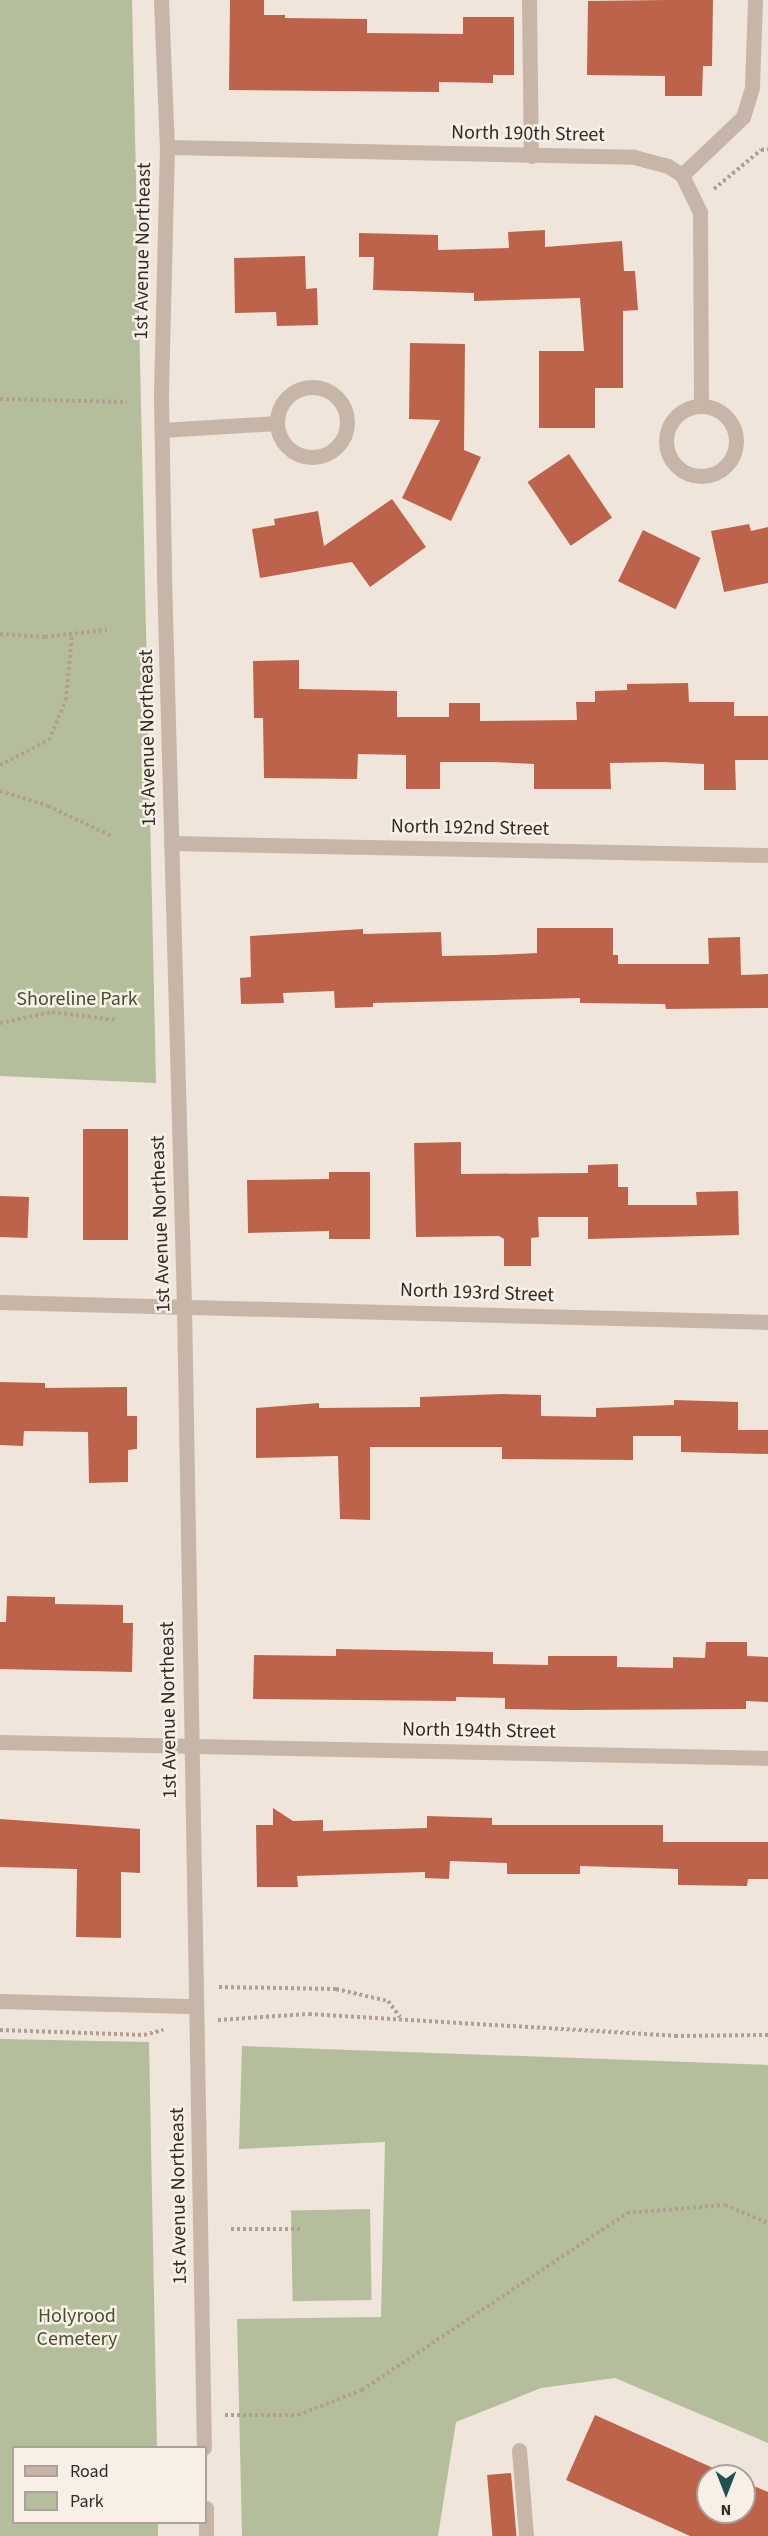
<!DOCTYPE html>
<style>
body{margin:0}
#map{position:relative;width:768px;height:2536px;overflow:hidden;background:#f0e5db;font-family:"Source Sans 3",sans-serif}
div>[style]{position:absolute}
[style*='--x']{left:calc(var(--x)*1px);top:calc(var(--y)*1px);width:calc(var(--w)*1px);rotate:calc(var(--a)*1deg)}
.green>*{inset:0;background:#b4be9c;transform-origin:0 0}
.building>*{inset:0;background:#be634b;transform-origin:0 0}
.path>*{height:4px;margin-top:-2px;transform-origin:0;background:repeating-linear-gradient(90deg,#b39f92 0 3px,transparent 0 6px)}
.service>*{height:15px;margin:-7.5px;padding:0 7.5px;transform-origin:7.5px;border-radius:7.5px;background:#c7b5a8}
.minor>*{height:15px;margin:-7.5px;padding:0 7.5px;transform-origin:7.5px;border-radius:7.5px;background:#c7b5a8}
.minor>.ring{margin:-7.5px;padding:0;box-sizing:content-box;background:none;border:15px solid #c7b5a8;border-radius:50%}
.tertiary>*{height:15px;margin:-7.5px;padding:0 7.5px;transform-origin:7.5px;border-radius:7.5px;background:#c7b5a8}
span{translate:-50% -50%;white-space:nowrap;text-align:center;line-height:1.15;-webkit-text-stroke:5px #f8f0e7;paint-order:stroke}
.street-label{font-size:20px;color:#342b28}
.park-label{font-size:20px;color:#45512d}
.legend{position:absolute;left:12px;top:2446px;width:195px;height:78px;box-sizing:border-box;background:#f8f0e7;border:2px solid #aaa19b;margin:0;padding:8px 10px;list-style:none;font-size:18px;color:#342b28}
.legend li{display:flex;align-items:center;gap:12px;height:30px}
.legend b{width:30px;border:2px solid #aaa19b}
.north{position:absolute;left:696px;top:2464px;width:60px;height:60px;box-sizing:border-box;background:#f8f0e7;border:2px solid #aaa19b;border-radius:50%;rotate:180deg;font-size:16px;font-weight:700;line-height:24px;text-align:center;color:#342b28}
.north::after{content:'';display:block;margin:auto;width:21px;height:27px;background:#205153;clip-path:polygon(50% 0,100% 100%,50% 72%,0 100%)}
</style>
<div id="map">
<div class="green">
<i style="clip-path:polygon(0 0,132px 0,156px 1083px,0 1076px)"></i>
<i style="clip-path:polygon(0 2039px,149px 2042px,157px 2447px,14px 2448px,14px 2522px,158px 2523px,158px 2536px,0 2536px)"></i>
<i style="clip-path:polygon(242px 2046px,768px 2065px,768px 2443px,615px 2378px,541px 2388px,456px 2422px,438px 2536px,242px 2536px,237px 2319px,381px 2317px,385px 2142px,239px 2149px)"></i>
<i style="left:370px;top:2209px;width:91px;height:79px;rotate:89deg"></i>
</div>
<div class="building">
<i style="clip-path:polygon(230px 0,264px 0,264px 15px,285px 15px,285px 18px,367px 19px,367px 33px,463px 34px,463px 17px,514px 17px,514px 75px,493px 75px,493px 83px,439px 82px,439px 92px,229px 90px)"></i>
<i style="clip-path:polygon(666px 0,713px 0,712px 66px,703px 66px,702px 96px,665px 96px,665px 76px,587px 75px,588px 1px)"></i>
<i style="clip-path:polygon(545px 230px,545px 247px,622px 241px,624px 271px,635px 271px,638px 310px,623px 311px,623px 388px,595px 388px,595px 428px,539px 428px,539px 351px,584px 351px,580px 298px,474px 301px,474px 293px,373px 290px,374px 257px,359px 257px,359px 233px,438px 235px,438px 250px,509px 248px,508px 232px)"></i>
<i style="clip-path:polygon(305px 256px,306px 289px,317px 288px,318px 325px,277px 326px,276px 312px,235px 313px,234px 258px)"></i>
<i style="clip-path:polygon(410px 343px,465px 344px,464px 450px,481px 457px,451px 521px,402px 498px,440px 420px,409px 419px)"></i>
<i style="left:569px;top:454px;width:77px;height:50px;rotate:56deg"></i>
<i style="clip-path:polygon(392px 499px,426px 547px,370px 587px,352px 562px,260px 578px,252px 529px,275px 525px,274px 519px,318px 511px,324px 546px)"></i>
<i style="clip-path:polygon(749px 524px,751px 531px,768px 527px,768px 583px,724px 592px,711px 531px)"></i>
<i style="left:643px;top:530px;width:64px;height:57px;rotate:26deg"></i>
<i style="clip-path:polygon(299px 660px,299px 689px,397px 691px,397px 717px,449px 717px,449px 703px,480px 703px,480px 721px,577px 720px,576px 702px,595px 702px,595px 691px,627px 690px,627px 684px,688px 683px,689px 702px,734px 702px,734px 716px,768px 716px,768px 760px,735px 760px,736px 790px,704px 790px,704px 764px,663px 762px,610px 763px,611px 789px,534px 789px,534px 764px,492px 762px,440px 762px,440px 789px,406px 789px,406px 755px,358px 754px,357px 779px,264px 778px,263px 718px,254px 718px,253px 661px)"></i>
<i style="clip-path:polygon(537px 928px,613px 928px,613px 955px,618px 955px,618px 964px,709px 964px,708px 938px,740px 937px,741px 975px,768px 974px,768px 1008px,666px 1009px,665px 1004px,580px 1003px,580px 998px,373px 1003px,373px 1007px,335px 1008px,334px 991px,283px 993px,284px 1003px,241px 1004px,240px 978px,251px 977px,250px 936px,363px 929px,363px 934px,441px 932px,442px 956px,495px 955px,537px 953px)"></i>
<i style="left:83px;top:1129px;width:45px;height:111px"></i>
<i style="clip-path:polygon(461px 1142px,461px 1174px,588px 1173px,588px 1165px,618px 1164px,618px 1187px,628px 1187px,628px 1205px,697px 1205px,696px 1192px,738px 1191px,739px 1235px,588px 1239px,588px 1217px,538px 1217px,539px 1237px,531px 1238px,531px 1266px,504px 1266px,504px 1239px,499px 1236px,416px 1237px,414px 1143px)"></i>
<i style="clip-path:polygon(329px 1172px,370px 1172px,370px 1239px,329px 1239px,329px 1231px,248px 1233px,247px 1180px,329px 1179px)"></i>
<i style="left:0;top:1196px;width:29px;height:41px;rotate:2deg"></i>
<i style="clip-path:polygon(0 1382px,45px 1383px,45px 1388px,127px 1387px,127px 1416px,137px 1416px,137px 1449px,128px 1450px,128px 1482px,89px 1483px,88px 1432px,24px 1431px,23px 1446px,0 1445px)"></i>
<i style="clip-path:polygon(502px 1394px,541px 1395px,541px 1416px,596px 1417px,596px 1408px,674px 1405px,674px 1400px,738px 1402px,738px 1430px,768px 1430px,768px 1454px,681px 1452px,681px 1436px,633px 1436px,633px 1460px,502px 1459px,502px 1447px,370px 1447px,370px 1520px,340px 1519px,338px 1456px,256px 1458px,256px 1408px,319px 1403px,319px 1408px,420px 1407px,420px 1397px)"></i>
<i style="clip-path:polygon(7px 1596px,55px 1597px,55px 1604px,123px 1605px,123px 1623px,133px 1623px,132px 1672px,0 1669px,0 1622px,6px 1622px)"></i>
<i style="clip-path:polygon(706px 1642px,747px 1642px,747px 1656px,768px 1657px,768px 1702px,746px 1701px,746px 1709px,574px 1710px,505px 1709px,505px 1698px,456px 1697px,456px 1701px,253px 1699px,254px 1655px,336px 1656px,336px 1649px,493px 1652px,493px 1664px,548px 1665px,548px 1656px,617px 1656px,617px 1667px,673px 1668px,673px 1657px,705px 1658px)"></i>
<i style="clip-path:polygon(273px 1808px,293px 1821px,323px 1820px,323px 1831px,427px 1828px,427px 1816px,492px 1818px,492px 1825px,663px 1825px,663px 1842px,768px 1842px,768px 1879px,748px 1879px,747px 1886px,678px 1885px,678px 1869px,580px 1866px,580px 1874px,507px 1874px,507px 1863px,450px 1861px,449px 1879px,425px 1878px,425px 1872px,297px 1876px,298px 1887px,257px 1887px,256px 1825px,273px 1825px)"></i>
<i style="clip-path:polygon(0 1819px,140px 1829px,140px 1873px,121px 1872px,121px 1938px,76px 1937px,77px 1869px,0 1867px)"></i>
<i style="clip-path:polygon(595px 2415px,731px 2476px,708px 2476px,708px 2512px,744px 2512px,744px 2482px,768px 2492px,768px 2536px,690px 2536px,566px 2480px)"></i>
<i style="left:511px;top:2473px;width:63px;height:24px;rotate:85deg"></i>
</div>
<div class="path">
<i style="--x:714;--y:189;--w:61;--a:-39.7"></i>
<i style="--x:761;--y:150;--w:7;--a:-8"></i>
<i style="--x:0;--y:399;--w:127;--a:1.4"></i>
<i style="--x:0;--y:634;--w:45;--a:3.8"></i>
<i style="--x:45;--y:637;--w:62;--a:-6.4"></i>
<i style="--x:0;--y:765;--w:55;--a:-27"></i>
<i style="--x:49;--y:740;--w:43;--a:-67"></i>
<i style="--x:66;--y:700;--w:66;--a:-84.8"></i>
<i style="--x:0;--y:791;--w:50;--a:17.4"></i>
<i style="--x:48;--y:806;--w:72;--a:25.5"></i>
<i style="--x:0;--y:1023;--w:53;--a:-11.9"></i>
<i style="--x:52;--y:1012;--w:64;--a:7.1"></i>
<i style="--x:219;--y:1987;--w:117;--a:1"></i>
<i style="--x:336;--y:1989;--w:53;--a:13"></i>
<i style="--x:388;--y:2001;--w:20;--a:53"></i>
<i style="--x:218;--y:2020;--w:91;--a:-3.8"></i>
<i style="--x:309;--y:2014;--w:367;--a:3.4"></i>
<i style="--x:675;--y:2036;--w:93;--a:-0.6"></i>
<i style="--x:0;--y:2030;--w:144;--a:2"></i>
<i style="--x:144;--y:2035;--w:20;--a:-15"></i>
<i style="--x:231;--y:2229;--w:71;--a:0"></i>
<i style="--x:225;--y:2415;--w:73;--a:0"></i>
<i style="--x:298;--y:2415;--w:69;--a:-21.3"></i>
<i style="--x:362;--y:2390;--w:319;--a:-33.7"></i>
<i style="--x:627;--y:2213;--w:98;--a:-4.7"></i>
<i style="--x:725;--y:2205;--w:47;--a:22.7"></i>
</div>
<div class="service">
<i style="--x:529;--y:0;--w:156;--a:89.3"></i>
<i style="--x:519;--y:2450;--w:86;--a:85.3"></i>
</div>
<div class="minor">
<i style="--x:167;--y:147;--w:467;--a:1.2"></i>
<i style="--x:634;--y:157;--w:35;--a:15"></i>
<i style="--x:668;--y:166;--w:17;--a:33"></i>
<i style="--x:682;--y:175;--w:84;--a:-43.6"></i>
<i style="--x:743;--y:117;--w:31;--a:-73"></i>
<i style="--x:752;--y:87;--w:87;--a:-88"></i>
<i style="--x:682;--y:175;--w:41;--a:64.1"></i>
<i style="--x:700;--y:212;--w:194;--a:89.7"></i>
<i class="ring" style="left:277px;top:387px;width:55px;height:55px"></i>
<i class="ring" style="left:666px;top:406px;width:55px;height:55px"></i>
<i style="--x:162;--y:430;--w:115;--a:-3.5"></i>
<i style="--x:171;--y:843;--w:597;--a:1.15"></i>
<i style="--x:0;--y:1302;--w:768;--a:1.49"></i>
<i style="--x:0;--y:1742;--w:768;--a:1.19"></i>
<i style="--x:0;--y:2001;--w:196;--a:1.5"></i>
</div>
<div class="tertiary">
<i style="--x:161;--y:0;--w:147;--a:87.7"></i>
<i style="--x:167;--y:147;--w:251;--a:91.4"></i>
<i style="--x:161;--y:398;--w:178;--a:89"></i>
<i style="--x:164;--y:576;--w:730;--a:88.43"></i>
<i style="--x:184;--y:1306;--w:1142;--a:89"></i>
<i style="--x:206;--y:2508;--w:28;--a:90"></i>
</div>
<div class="street-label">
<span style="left:528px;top:134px;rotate:1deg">North 190th Street</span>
<span style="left:143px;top:251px;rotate:-89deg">1st Avenue Northeast</span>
<span style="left:148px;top:738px;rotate:-91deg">1st Avenue Northeast</span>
<span style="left:470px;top:828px;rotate:1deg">North 192nd Street</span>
<span style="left:161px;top:1224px;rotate:-92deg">1st Avenue Northeast</span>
<span style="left:477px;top:1293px;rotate:2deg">North 193rd Street</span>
<span style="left:169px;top:1710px;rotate:-91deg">1st Avenue Northeast</span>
<span style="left:479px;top:1731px;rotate:1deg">North 194th Street</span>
<span style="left:179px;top:2196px;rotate:-91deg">1st Avenue Northeast</span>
</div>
<div class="park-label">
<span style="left:77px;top:999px">Shoreline Park</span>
<span style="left:77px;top:2328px">Holyrood<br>Cemetery</span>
</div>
<ul class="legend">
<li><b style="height:8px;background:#c7b5a8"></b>Road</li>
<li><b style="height:16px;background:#b4be9c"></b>Park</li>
</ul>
<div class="north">N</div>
</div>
